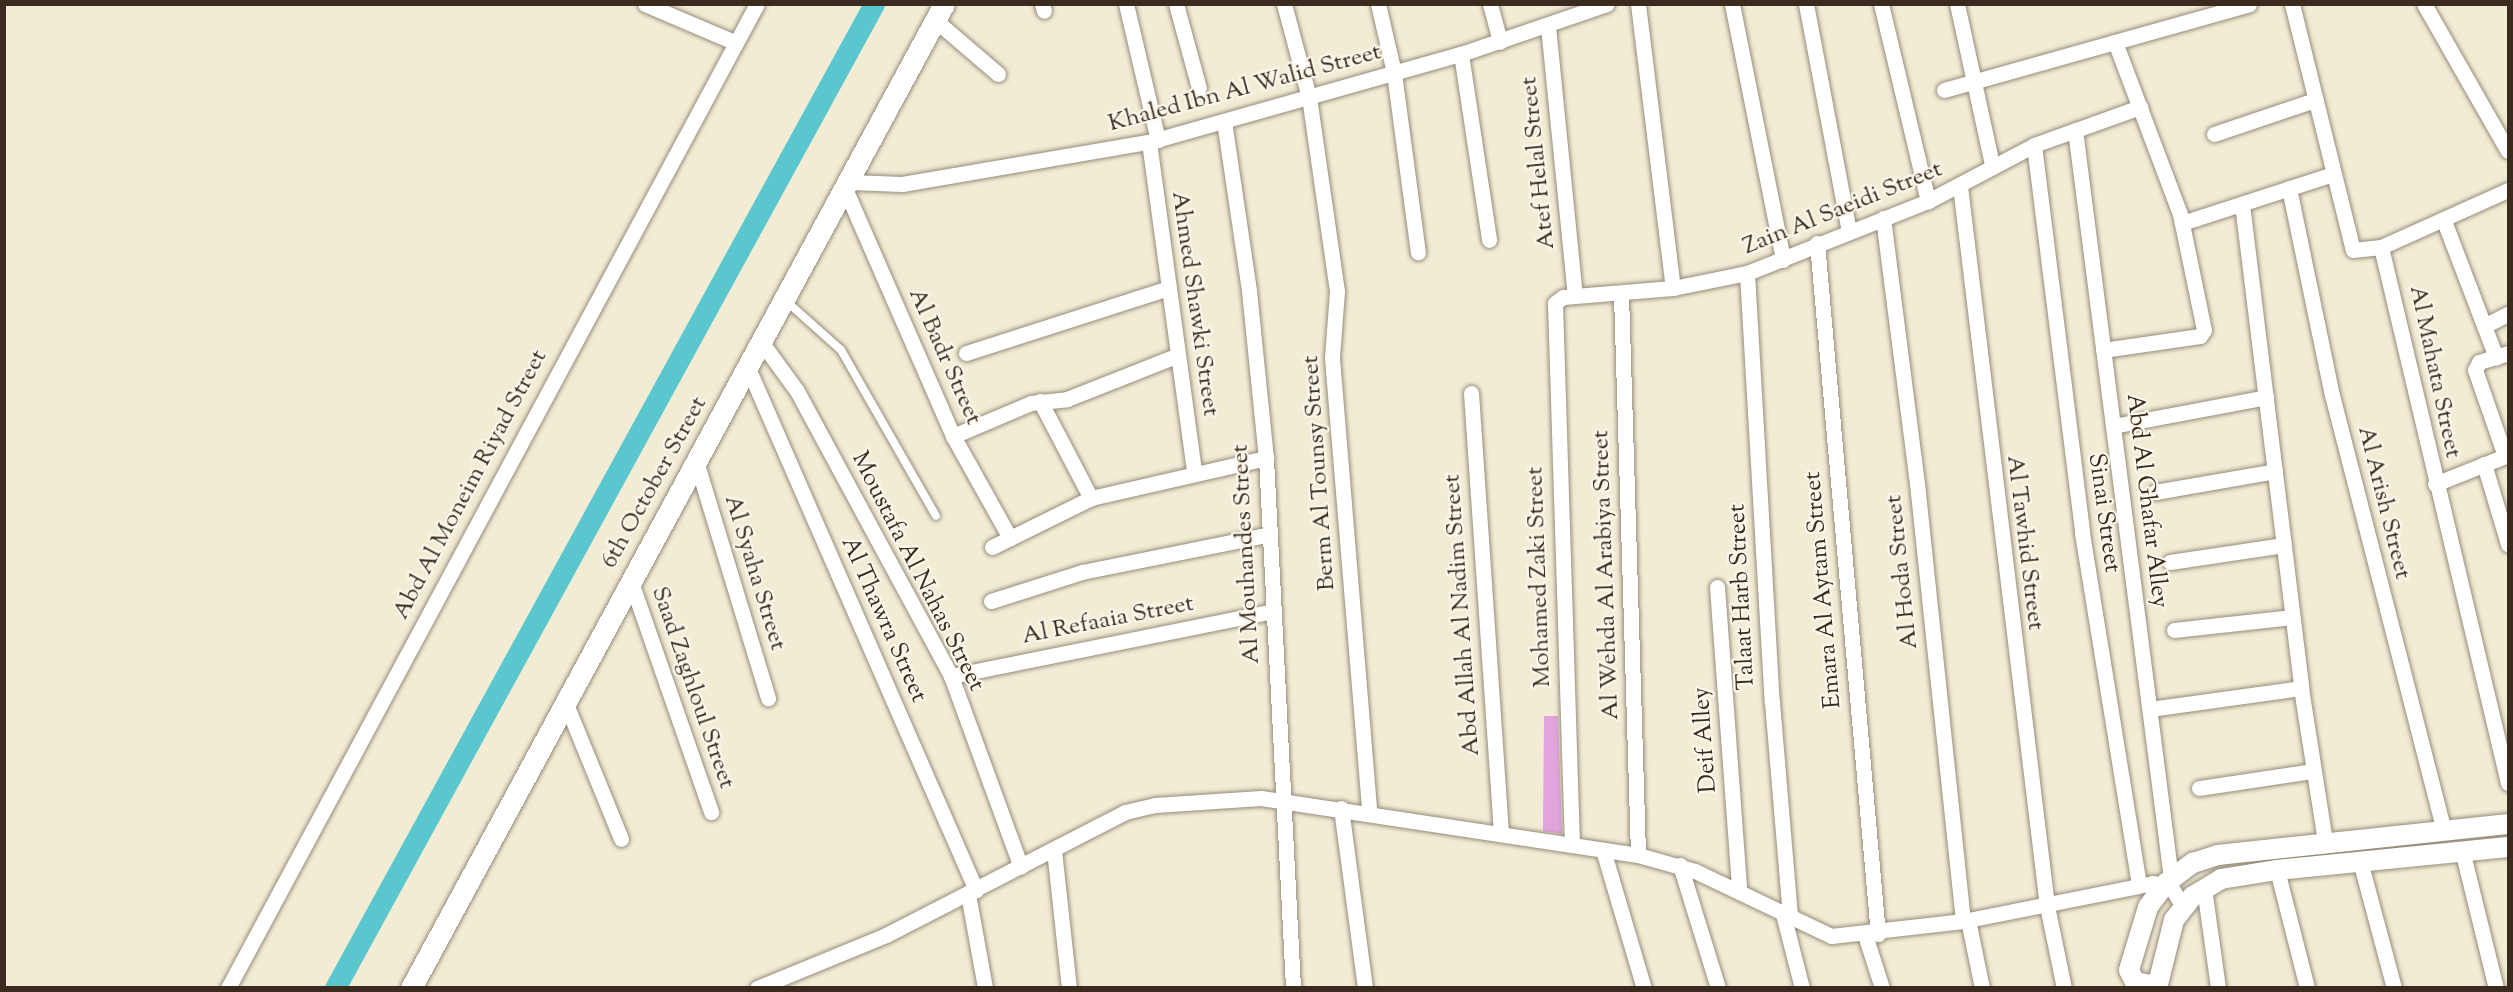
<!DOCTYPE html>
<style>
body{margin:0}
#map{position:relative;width:2513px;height:992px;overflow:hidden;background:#f2ecd5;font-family:"Sorts Mill Goudy",serif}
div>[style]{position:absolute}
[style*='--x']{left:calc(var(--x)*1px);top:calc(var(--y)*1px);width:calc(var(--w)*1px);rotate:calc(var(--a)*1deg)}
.canal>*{height:21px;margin:-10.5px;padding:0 10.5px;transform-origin:10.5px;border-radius:10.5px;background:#5ac7cf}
.building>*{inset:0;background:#e1a4dd}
.roads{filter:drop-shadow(0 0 2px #968b7a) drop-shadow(0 0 2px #968b7a)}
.service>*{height:8px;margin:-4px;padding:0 4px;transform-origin:4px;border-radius:4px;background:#fff}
.minor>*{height:15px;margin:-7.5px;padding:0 7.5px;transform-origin:7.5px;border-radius:7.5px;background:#fff}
.tertiary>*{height:20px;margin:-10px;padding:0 10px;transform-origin:10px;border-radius:10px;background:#fff}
.secondary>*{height:21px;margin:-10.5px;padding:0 10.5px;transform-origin:10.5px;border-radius:10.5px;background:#fff}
span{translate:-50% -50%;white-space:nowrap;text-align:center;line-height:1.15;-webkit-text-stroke:4.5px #fbf7ec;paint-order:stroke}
.street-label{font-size:24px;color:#3b2a1e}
.frame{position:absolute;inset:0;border:6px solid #3b2a1e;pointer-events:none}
</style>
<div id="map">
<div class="canal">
<i style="--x:335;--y:988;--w:1122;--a:-61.29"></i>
</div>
<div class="building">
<i style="clip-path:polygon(1544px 716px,1558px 716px,1562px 834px,1543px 831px)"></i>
</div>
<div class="roads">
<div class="service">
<i style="--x:786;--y:301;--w:74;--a:41.7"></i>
<i style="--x:841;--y:350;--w:191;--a:60.2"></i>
</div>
<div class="minor">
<i style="--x:645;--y:4;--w:97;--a:23.1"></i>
<i style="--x:1042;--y:4;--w:7;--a:74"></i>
<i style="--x:1126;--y:4;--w:140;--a:76.8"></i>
<i style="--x:1176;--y:4;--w:87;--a:74.7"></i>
<i style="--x:1284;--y:4;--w:96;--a:75"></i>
<i style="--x:1309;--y:97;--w:196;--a:81.8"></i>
<i style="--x:1337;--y:291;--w:67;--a:94.3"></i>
<i style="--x:1332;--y:358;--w:456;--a:85.3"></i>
<i style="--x:1378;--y:4;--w:71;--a:76.9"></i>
<i style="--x:1394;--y:73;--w:181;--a:82.4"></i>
<i style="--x:1490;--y:4;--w:39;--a:75"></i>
<i style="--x:1638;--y:4;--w:286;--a:83"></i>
<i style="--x:1732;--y:4;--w:261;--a:78.7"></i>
<i style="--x:1806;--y:4;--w:231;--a:79.3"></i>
<i style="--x:1881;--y:4;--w:203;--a:76.6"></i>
<i style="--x:1957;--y:4;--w:164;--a:77.7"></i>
<i style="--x:2292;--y:4;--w:253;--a:76.1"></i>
<i style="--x:2353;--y:250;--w:28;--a:-6"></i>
<i style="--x:2381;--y:247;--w:139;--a:-24.2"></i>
<i style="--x:2424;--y:4;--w:169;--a:60.3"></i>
<i style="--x:935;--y:20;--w:83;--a:40.6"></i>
<i style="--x:1548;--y:26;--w:271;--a:84.3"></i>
<i style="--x:1461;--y:54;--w:188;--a:81.4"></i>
<i style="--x:1944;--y:90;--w:317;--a:-15.7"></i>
<i style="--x:1224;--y:121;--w:172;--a:81.6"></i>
<i style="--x:1249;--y:291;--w:168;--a:84.2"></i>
<i style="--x:1266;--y:458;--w:531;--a:87.08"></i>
<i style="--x:2075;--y:130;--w:754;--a:82.69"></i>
<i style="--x:2214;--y:134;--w:107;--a:-18.6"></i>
<i style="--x:1149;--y:142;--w:333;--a:82.2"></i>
<i style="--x:2034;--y:145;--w:391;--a:82.9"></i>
<i style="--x:2082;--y:533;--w:357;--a:80.8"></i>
<i style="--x:850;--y:182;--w:52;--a:2.2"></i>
<i style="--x:902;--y:184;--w:251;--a:-9.7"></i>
<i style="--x:1149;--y:142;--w:324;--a:-15.8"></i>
<i style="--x:1461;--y:54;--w:154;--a:-18.9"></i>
<i style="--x:1960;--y:186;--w:725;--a:83.11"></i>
<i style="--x:2047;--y:906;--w:84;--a:78.3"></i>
<i style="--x:2289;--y:188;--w:211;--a:78.3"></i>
<i style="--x:2332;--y:395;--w:447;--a:75.6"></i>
<i style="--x:846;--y:191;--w:267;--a:66.4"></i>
<i style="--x:953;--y:436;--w:117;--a:60.8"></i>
<i style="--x:2242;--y:204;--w:488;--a:83"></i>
<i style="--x:2301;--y:688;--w:156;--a:81.1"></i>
<i style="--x:1883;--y:218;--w:277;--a:82.7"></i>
<i style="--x:1918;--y:493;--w:430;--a:84"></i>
<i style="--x:2444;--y:221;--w:146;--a:69.1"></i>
<i style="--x:2182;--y:223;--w:159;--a:-18"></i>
<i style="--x:1817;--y:243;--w:694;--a:84.96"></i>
<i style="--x:2381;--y:247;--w:551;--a:76.67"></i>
<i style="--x:1747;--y:273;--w:430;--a:86.7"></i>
<i style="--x:1772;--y:702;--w:216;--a:85.2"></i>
<i style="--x:1621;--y:294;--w:561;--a:88.26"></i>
<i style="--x:2484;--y:326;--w:27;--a:-27"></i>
<i style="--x:762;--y:343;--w:59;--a:53.9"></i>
<i style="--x:797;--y:391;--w:324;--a:61.6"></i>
<i style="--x:951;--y:676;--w:203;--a:69.9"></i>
<i style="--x:2103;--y:350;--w:98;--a:-8.2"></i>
<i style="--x:2200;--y:336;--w:7;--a:-56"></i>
<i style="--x:2204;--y:330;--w:118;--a:-101.7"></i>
<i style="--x:2180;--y:214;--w:184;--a:-110.7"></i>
<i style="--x:966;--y:353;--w:213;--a:-17.8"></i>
<i style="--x:748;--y:368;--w:570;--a:66.41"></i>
<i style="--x:1471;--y:393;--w:441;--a:86.1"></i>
<i style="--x:1040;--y:401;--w:110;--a:62.3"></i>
<i style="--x:2113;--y:426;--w:156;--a:-10.7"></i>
<i style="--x:953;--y:436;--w:85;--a:-22.9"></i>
<i style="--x:1031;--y:403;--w:36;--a:-6"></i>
<i style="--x:1067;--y:399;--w:119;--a:-21.6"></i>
<i style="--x:2505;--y:456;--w:91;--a:-109.2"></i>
<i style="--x:2475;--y:370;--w:9;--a:-63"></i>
<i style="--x:2479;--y:362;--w:30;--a:-17"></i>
<i style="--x:696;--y:461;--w:248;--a:73.1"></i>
<i style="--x:2484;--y:464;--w:84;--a:73.3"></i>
<i style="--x:2435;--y:484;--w:79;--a:-21.7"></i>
<i style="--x:2155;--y:492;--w:122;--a:-9.9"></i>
<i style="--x:992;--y:547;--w:110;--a:-26.3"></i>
<i style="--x:1091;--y:498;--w:180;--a:-12.9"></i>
<i style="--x:2170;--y:562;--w:115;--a:-8.5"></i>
<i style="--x:630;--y:579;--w:247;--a:70.8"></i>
<i style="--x:1717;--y:587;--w:304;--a:85.8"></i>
<i style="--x:991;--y:601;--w:96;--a:-17.7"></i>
<i style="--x:1082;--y:572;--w:192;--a:-11.4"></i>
<i style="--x:2174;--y:630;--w:119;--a:-6.3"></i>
<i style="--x:951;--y:676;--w:329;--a:-11.4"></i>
<i style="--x:564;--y:699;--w:151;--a:67.8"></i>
<i style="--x:2150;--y:709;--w:152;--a:-7.9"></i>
<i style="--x:2199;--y:788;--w:115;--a:-8.5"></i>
<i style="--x:1341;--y:808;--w:182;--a:82.4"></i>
<i style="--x:1572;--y:845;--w:542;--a:-91.8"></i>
<i style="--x:1555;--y:303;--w:10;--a:-37"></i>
<i style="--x:1563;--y:297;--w:110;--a:-4.7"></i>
<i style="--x:1673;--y:288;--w:76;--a:-11.5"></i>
<i style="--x:1747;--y:273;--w:195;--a:-21.7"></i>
<i style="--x:1928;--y:201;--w:120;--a:-27.8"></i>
<i style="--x:2034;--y:145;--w:113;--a:-19.7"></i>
<i style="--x:1054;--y:850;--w:139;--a:83.8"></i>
<i style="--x:1603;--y:850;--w:144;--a:73.5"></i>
<i style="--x:2462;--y:850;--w:142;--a:76.2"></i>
<i style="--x:2360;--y:861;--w:131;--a:75"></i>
<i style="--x:1680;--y:865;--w:129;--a:72.8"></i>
<i style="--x:2277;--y:870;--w:122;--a:75.7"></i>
<i style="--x:2204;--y:888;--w:101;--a:82"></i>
<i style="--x:968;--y:894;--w:96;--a:79.7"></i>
<i style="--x:1783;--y:914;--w:76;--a:75.6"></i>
<i style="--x:1968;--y:920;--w:69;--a:78.4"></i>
<i style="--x:1865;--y:935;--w:56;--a:72.2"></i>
<i style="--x:228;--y:988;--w:1117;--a:-61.74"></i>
<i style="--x:757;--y:988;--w:139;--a:-22.3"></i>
<i style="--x:886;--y:935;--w:269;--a:-27.2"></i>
<i style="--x:1125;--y:812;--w:31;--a:-13"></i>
<i style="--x:1155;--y:805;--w:106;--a:-3.8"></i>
<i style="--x:1261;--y:798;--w:381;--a:8.6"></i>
<i style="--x:1638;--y:855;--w:59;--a:15.7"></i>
<i style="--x:1695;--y:871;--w:151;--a:25.5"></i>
<i style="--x:1831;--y:936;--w:133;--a:-6.5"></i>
<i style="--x:1963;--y:921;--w:194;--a:-11.3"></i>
<i style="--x:2153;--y:883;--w:18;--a:13"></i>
<i style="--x:2171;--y:887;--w:22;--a:58"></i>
</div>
<div class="tertiary">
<i style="--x:2157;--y:986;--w:22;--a:-170"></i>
<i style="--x:2135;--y:982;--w:13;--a:-117"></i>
<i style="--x:2129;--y:970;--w:66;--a:-73.2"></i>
<i style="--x:2148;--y:907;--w:30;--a:-53"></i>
<i style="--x:2166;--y:883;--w:34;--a:-37"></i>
<i style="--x:2193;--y:863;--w:26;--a:-18"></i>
<i style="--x:2218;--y:855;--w:292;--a:-6.1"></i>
<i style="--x:2157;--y:988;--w:70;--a:-76"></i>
<i style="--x:2174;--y:920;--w:31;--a:-52"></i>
<i style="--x:2193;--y:896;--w:33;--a:-31"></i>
<i style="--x:2221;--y:879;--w:57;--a:-9.1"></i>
<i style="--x:2277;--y:870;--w:232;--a:-5.7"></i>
</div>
<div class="secondary">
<i style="--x:411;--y:988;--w:1119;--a:-61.56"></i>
</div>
</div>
<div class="street-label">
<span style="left:1245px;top:89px;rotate:-15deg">Khaled Ibn Al Walid Street</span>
<span style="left:1539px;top:163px;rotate:-96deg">Atef Helal Street</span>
<span style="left:1843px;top:209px;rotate:-22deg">Zain Al Saeidi Street</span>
<span style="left:1194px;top:304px;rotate:82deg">Ahmed Shawki Street</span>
<span style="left:944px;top:357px;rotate:66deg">Al Badr Street</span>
<span style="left:2434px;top:372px;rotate:78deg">Al Mahata Street</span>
<span style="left:1320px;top:473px;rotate:-94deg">Berm Al Tounsy Street</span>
<span style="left:655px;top:483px;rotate:-61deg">6th October Street</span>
<span style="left:471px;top:485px;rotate:-62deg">Abd Al Moneim Riyad Street</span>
<span style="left:2146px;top:501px;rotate:83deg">Abd Al Ghafar Alley</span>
<span style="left:2383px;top:503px;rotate:76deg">Al Arish Street</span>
<span style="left:2103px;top:513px;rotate:82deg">Sinai Street</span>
<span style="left:2024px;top:543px;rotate:83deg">Al Tawhid Street</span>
<span style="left:1247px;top:554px;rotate:-93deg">Al Mouhandes Street</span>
<span style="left:917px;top:572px;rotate:63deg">Moustafa Al Nahas Street</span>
<span style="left:1903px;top:572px;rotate:-96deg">Al Hoda Street</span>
<span style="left:754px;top:573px;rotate:73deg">Al Syaha Street</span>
<span style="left:1607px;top:575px;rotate:-92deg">Al Wehda Al Arabiya Street</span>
<span style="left:1540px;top:577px;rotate:-92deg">Mohamed Zaki Street</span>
<span style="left:1824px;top:590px;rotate:-95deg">Emara Al Aytam Street</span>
<span style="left:1743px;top:597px;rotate:-93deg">Talaat Harb Street</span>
<span style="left:1463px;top:615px;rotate:-94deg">Abd Allah Al Nadim Street</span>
<span style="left:883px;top:620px;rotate:66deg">Al Thawra Street</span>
<span style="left:1108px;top:621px;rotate:-11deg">Al Refaaia Street</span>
<span style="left:692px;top:688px;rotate:71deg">Saad Zaghloul Street</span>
<span style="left:1706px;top:740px;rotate:-94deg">Deif Alley</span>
</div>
<div class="frame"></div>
</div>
